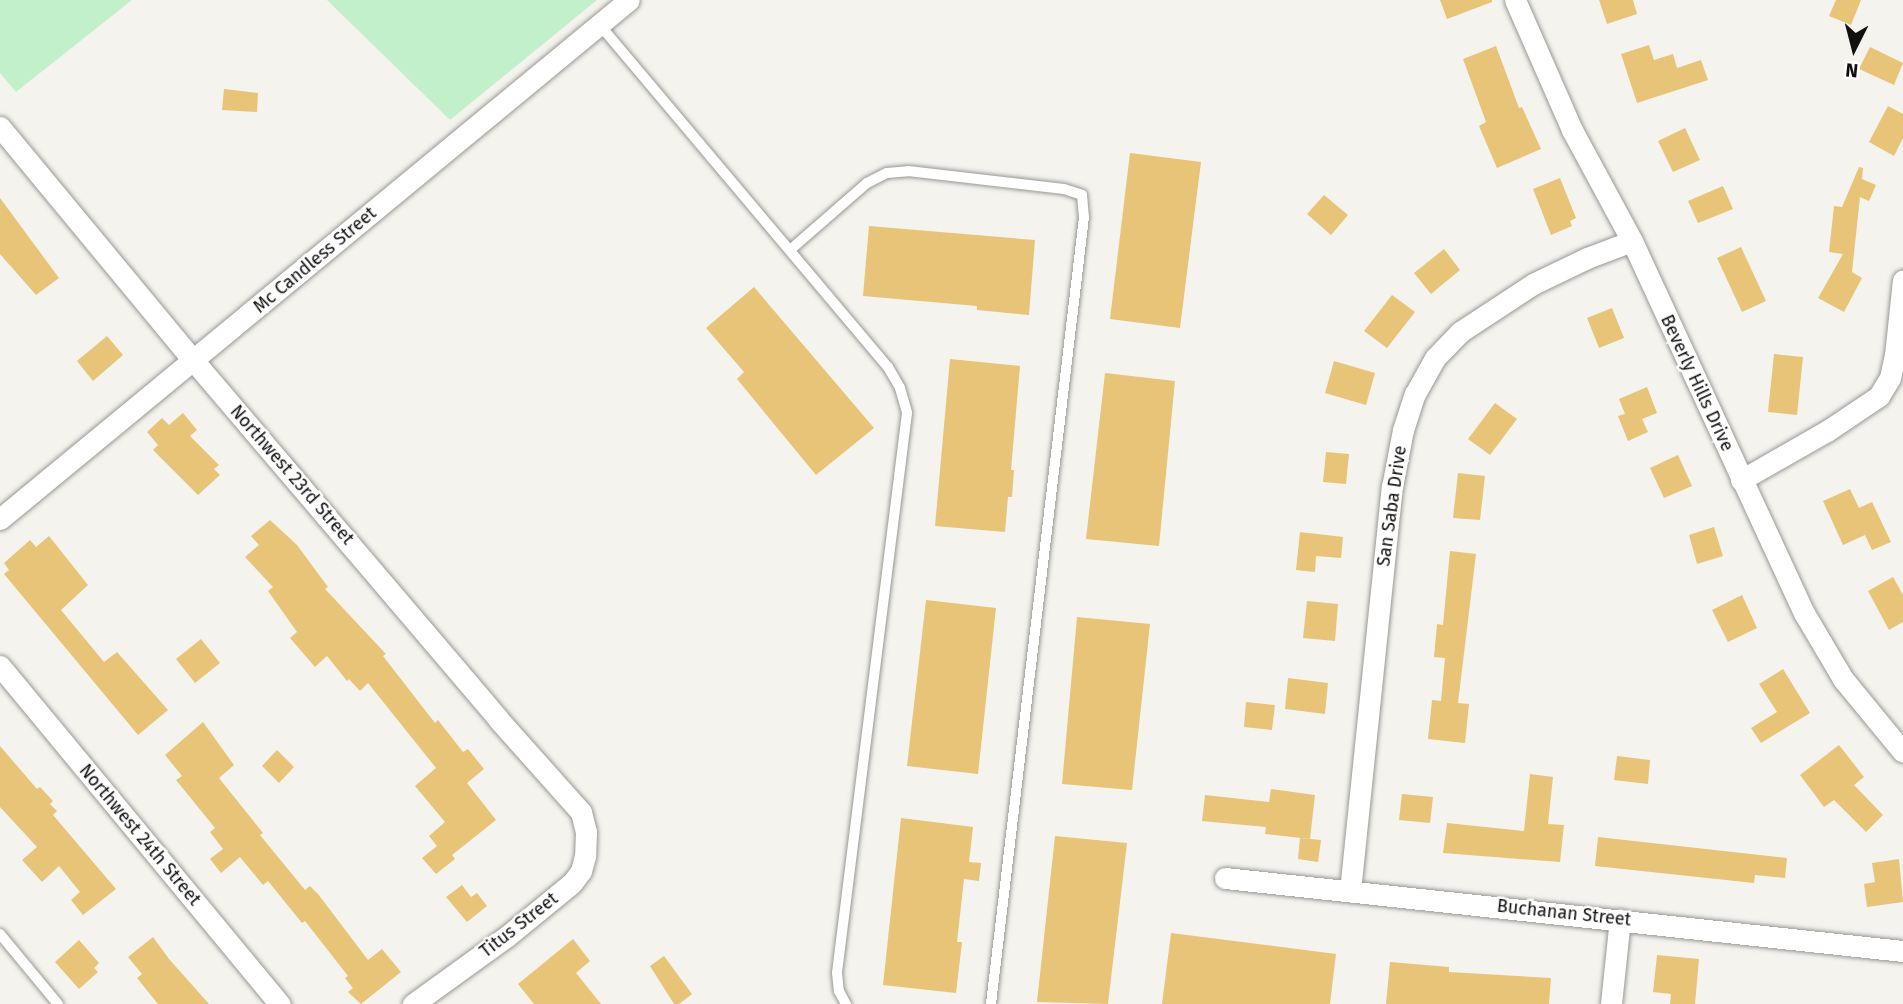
<!DOCTYPE html>
<style>
body{margin:0}
#map{position:relative;width:1903px;height:1004px;overflow:hidden;background:#f5f3ee;font-family:"Fira Sans",sans-serif}
div>[style]{position:absolute}
.green>*{inset:0;background:#c2f0cb}
.building>*{inset:0;background:#e7c478}
.roads{filter:drop-shadow(0 0 2px #999894) drop-shadow(0 0 2px #999894)}
.service>*{height:10px;margin:-5px;padding:0 5px;transform-origin:5px;border-radius:5px;background:#fff}
.minor>*{height:21px;margin:-10.5px;padding:0 10.5px;transform-origin:10.5px;border-radius:10.5px;background:#fff}
span{translate:-50% -50%;white-space:nowrap;text-align:center;line-height:1.15;-webkit-text-stroke:5px #fff;paint-order:stroke}
.street-label{font-size:18px;color:#11100f}
.north{position:absolute;left:1819px;top:14px;width:70px;height:70px;-webkit-text-stroke:5px #fff;paint-order:stroke;rotate:186deg;font-size:19px;font-weight:700;line-height:28px;text-align:center;color:#11100f}
.north::after{content:'';display:block;margin:auto;width:24px;height:32px;background:#11100f;clip-path:polygon(50% 0,100% 100%,50% 72%,0 100%)}
</style>
<div id="map">
<div class="green">
<div style="clip-path:polygon(0 0,132px 0,16px 92px,0 73px)"></div>
<div style="clip-path:polygon(327px 0,597px 0,450px 120px)"></div>
</div>
<div class="building">
<div style="clip-path:polygon(1440px 0,1492px 0,1492px 2px,1447px 19px)"></div>
<div style="clip-path:polygon(1599px 0,1633px 0,1637px 14px,1607px 24px)"></div>
<div style="clip-path:polygon(1836px 0,1861px 0,1851px 25px,1829px 16px)"></div>
<div style="clip-path:polygon(1649px 45px,1654px 60px,1673px 54px,1677px 68px,1701px 60px,1708px 80px,1637px 103px,1621px 54px)"></div>
<div style="clip-path:polygon(1496px 46px,1519px 108px,1522px 107px,1541px 149px,1497px 168px,1479px 126px,1486px 122px,1463px 59px)"></div>
<div style="clip-path:polygon(1870px 47px,1903px 63px,1894px 85px,1859px 69px)"></div>
<div style="clip-path:polygon(224px 89px,258px 93px,257px 112px,222px 110px)"></div>
<div style="clip-path:polygon(1888px 106px,1903px 114px,1903px 138px,1894px 156px,1869px 142px)"></div>
<div style="clip-path:polygon(1685px 128px,1700px 160px,1673px 172px,1658px 141px)"></div>
<div style="clip-path:polygon(1130px 153px,1201px 162px,1180px 328px,1110px 319px)"></div>
<div style="clip-path:polygon(1859px 167px,1863px 168px,1862px 179px,1876px 185px,1869px 201px,1860px 197px,1852px 272px,1862px 278px,1844px 312px,1818px 298px,1843px 254px,1829px 252px,1834px 206px,1842px 207px)"></div>
<div style="clip-path:polygon(1560px 178px,1576px 218px,1570px 221px,1572px 226px,1551px 235px,1533px 189px)"></div>
<div style="clip-path:polygon(1723px 186px,1733px 209px,1698px 223px,1688px 201px)"></div>
<div style="clip-path:polygon(1324px 195px,1348px 215px,1331px 235px,1307px 214px)"></div>
<div style="clip-path:polygon(0 198px,59px 278px,36px 295px,0 254px)"></div>
<div style="clip-path:polygon(869px 226px,1035px 240px,1029px 315px,977px 310px,977px 306px,863px 296px)"></div>
<div style="clip-path:polygon(1741px 247px,1766px 301px,1742px 312px,1717px 258px)"></div>
<div style="clip-path:polygon(1444px 249px,1460px 270px,1431px 294px,1414px 273px)"></div>
<div style="clip-path:polygon(754px 287px,874px 428px,816px 475px,737px 379px,744px 372px,706px 328px)"></div>
<div style="clip-path:polygon(1392px 295px,1415px 312px,1387px 348px,1364px 331px)"></div>
<div style="clip-path:polygon(1612px 308px,1624px 338px,1599px 348px,1587px 318px)"></div>
<div style="clip-path:polygon(107px 336px,123px 355px,93px 381px,77px 361px)"></div>
<div style="clip-path:polygon(1774px 354px,1803px 357px,1797px 415px,1768px 412px)"></div>
<div style="clip-path:polygon(950px 359px,1020px 366px,1011px 470px,1014px 470px,1012px 497px,1008px 497px,1005px 532px,935px 526px)"></div>
<div style="clip-path:polygon(1334px 361px,1375px 373px,1366px 405px,1325px 393px)"></div>
<div style="clip-path:polygon(1105px 373px,1175px 381px,1159px 546px,1086px 539px)"></div>
<div style="clip-path:polygon(1647px 387px,1657px 413px,1642px 419px,1648px 432px,1628px 441px,1618px 416px,1625px 414px,1619px 399px)"></div>
<div style="clip-path:polygon(1495px 403px,1517px 419px,1490px 455px,1468px 439px)"></div>
<div style="clip-path:polygon(183px 413px,197px 430px,190px 436px,219px 465px,214px 469px,220px 475px,198px 495px,153px 450px,158px 445px,147px 432px,162px 418px,169px 425px)"></div>
<div style="clip-path:polygon(1326px 452px,1349px 454px,1346px 484px,1323px 482px)"></div>
<div style="clip-path:polygon(1678px 455px,1692px 486px,1664px 498px,1650px 468px)"></div>
<div style="clip-path:polygon(1458px 473px,1485px 476px,1480px 520px,1453px 518px)"></div>
<div style="clip-path:polygon(1850px 489px,1859px 508px,1872px 502px,1891px 542px,1872px 550px,1865px 535px,1843px 545px,1823px 501px)"></div>
<div style="clip-path:polygon(270px 520px,297px 545px,328px 587px,325px 589px,386px 654px,383px 656px,435px 723px,438px 720px,463px 752px,468px 749px,484px 769px,467px 783px,496px 820px,452px 855px,455px 859px,436px 874px,422px 858px,437px 846px,429px 836px,445px 822px,415px 786px,436px 768px,368px 683px,360px 691px,349px 679px,347px 681px,327px 656px,315px 667px,290px 638px,297px 632px,268px 591px,273px 587px,245px 557px,259px 545px,251px 536px)"></div>
<div style="clip-path:polygon(1714px 527px,1723px 556px,1697px 564px,1689px 535px)"></div>
<div style="clip-path:polygon(1300px 532px,1343px 537px,1341px 558px,1316px 556px,1315px 572px,1296px 570px)"></div>
<div style="clip-path:polygon(49px 536px,88px 585px,61px 610px,104px 662px,117px 652px,168px 710px,138px 735px,4px 574px,9px 570px,4px 563px,30px 540px,36px 547px)"></div>
<div style="clip-path:polygon(1450px 551px,1476px 554px,1458px 703px,1469px 704px,1465px 743px,1428px 739px,1432px 700px,1441px 701px,1445px 658px,1434px 657px,1437px 624px,1443px 625px)"></div>
<div style="clip-path:polygon(1893px 577px,1903px 595px,1903px 622px,1889px 630px,1868px 591px)"></div>
<div style="clip-path:polygon(1742px 595px,1757px 628px,1728px 642px,1712px 610px)"></div>
<div style="clip-path:polygon(926px 600px,996px 608px,978px 774px,907px 766px)"></div>
<div style="clip-path:polygon(1307px 601px,1338px 604px,1335px 641px,1303px 638px)"></div>
<div style="clip-path:polygon(1077px 617px,1150px 624px,1132px 790px,1062px 784px)"></div>
<div style="clip-path:polygon(201px 639px,220px 663px,195px 683px,176px 659px)"></div>
<div style="clip-path:polygon(1783px 669px,1810px 713px,1761px 743px,1751px 728px,1777px 712px,1759px 684px)"></div>
<div style="clip-path:polygon(1288px 678px,1328px 683px,1325px 714px,1285px 709px)"></div>
<div style="clip-path:polygon(1246px 702px,1275px 705px,1272px 730px,1244px 727px)"></div>
<div style="clip-path:polygon(203px 722px,234px 765px,219px 778px,263px 833px,260px 835px,305px 890px,310px 886px,318px 894px,368px 960px,382px 949px,401px 972px,361px 1004px,348px 992px,353px 988px,345px 978px,348px 976px,305px 921px,302px 923px,268px 881px,263px 885px,240px 857px,221px 873px,210px 859px,223px 849px,210px 832px,215px 828px,176px 780px,182px 776px,165px 755px)"></div>
<div style="clip-path:polygon(1839px 745px,1864px 777px,1854px 785px,1883px 815px,1866px 832px,1834px 800px,1824px 807px,1800px 775px)"></div>
<div style="clip-path:polygon(0 746px,37px 789px,40px 787px,53px 801px,50px 804px,57px 811px,53px 815px,116px 889px,83px 915px,71px 900px,80px 892px,59px 866px,42px 882px,22px 860px,37px 847px,0 807px)"></div>
<div style="clip-path:polygon(277px 750px,294px 767px,279px 783px,262px 766px)"></div>
<div style="clip-path:polygon(1617px 756px,1650px 760px,1648px 784px,1614px 780px)"></div>
<div style="clip-path:polygon(1530px 774px,1553px 777px,1548px 824px,1564px 825px,1560px 862px,1443px 853px,1447px 823px,1524px 831px)"></div>
<div style="clip-path:polygon(1271px 789px,1315px 795px,1310px 839px,1265px 834px,1266px 827px,1202px 821px,1205px 795px,1269px 802px)"></div>
<div style="clip-path:polygon(1402px 794px,1433px 797px,1430px 823px,1399px 820px)"></div>
<div style="clip-path:polygon(901px 818px,973px 827px,969px 862px,981px 863px,979px 881px,964px 879px,957px 942px,962px 942px,956px 993px,883px 985px)"></div>
<div style="clip-path:polygon(1055px 836px,1127px 843px,1108px 1004px,1037px 1002px)"></div>
<div style="clip-path:polygon(1598px 837px,1787px 858px,1785px 878px,1755px 875px,1754px 883px,1595px 866px)"></div>
<div style="clip-path:polygon(1300px 838px,1321px 840px,1318px 862px,1298px 859px)"></div>
<div style="clip-path:polygon(1899px 859px,1903px 902px,1867px 907px,1864px 884px,1875px 882px,1872px 863px)"></div>
<div style="clip-path:polygon(462px 885px,471px 897px,477px 893px,487px 906px,467px 922px,446px 897px)"></div>
<div style="clip-path:polygon(1171px 933px,1336px 954px,1330px 1004px,1162px 1004px)"></div>
<div style="clip-path:polygon(153px 937px,169px 959px,209px 1004px,158px 1004px,137px 978px,142px 974px,128px 957px)"></div>
<div style="clip-path:polygon(573px 939px,590px 961px,576px 973px,601px 1004px,534px 1004px,518px 984px)"></div>
<div style="clip-path:polygon(79px 940px,99px 963px,94px 968px,98px 972px,79px 989px,55px 962px)"></div>
<div style="clip-path:polygon(1657px 955px,1699px 959px,1695px 1004px,1670px 1004px,1671px 994px,1653px 992px)"></div>
<div style="clip-path:polygon(664px 956px,692px 994px,679px 1004px,674px 1004px,650px 966px)"></div>
<div style="clip-path:polygon(1390px 962px,1449px 967px,1449px 972px,1551px 978px,1549px 1004px,1386px 1004px)"></div>
</div>
<div class="roads">
<div class="service">
<div style="left:599px;top:24px;width:449px;rotate:49.9deg"></div>
<div style="left:888px;top:367px;width:24px;rotate:60deg"></div>
<div style="left:900px;top:388px;width:26px;rotate:74deg"></div>
<div style="left:907px;top:413px;width:564px;rotate:97.13deg"></div>
<div style="left:837px;top:973px;width:18px;rotate:84deg"></div>
<div style="left:839px;top:991px;width:15px;rotate:62deg"></div>
<div style="left:790px;top:250px;width:102px;rotate:-41deg"></div>
<div style="left:867px;top:183px;width:22px;rotate:-27deg"></div>
<div style="left:887px;top:173px;width:21px;rotate:-5deg"></div>
<div style="left:908px;top:171px;width:157px;rotate:6.6deg"></div>
<div style="left:1064px;top:189px;width:19px;rotate:18deg"></div>
<div style="left:1082px;top:195px;width:22px;rotate:85deg"></div>
<div style="left:1084px;top:217px;width:792px;rotate:96.74deg"></div>
<div style="left:0;top:934px;width:91px;rotate:50.4deg"></div>
</div>
<div class="minor">
<div style="left:1515px;top:0;width:142px;rotate:66.3deg"></div>
<div style="left:1572px;top:130px;width:126px;rotate:61.6deg"></div>
<div style="left:1632px;top:241px;width:410px;rotate:65.2deg"></div>
<div style="left:1804px;top:613px;width:77px;rotate:59.4deg"></div>
<div style="left:1843px;top:679px;width:94px;rotate:50.6deg"></div>
<div style="left:0;top:127px;width:303px;rotate:50.4deg"></div>
<div style="left:193px;top:360px;width:471px;rotate:49.6deg"></div>
<div style="left:498px;top:719px;width:125px;rotate:48.3deg"></div>
<div style="left:581px;top:812px;width:21px;rotate:76deg"></div>
<div style="left:586px;top:832px;width:24px;rotate:92deg"></div>
<div style="left:585px;top:856px;width:16px;rotate:105deg"></div>
<div style="left:581px;top:871px;width:15px;rotate:127deg"></div>
<div style="left:572px;top:883px;width:85px;rotate:140.7deg"></div>
<div style="left:506px;top:937px;width:115px;rotate:144.2deg"></div>
<div style="left:1741px;top:480px;width:99px;rotate:-29.7deg"></div>
<div style="left:1827px;top:431px;width:63px;rotate:-33.9deg"></div>
<div style="left:1879px;top:396px;width:21px;rotate:-59deg"></div>
<div style="left:1890px;top:378px;width:24px;rotate:-78deg"></div>
<div style="left:1895px;top:355px;width:75px;rotate:-83.9deg"></div>
<div style="left:0;top:519px;width:815px;rotate:-39.53deg"></div>
<div style="left:0;top:666px;width:439px;rotate:50.4deg"></div>
<div style="left:1225px;top:878px;width:682px;rotate:6.15deg"></div>
<div style="left:1350px;top:891px;width:406px;rotate:-84.1deg"></div>
<div style="left:1392px;top:487px;width:58px;rotate:-79.1deg"></div>
<div style="left:1403px;top:430px;width:38px;rotate:-72deg"></div>
<div style="left:1415px;top:394px;width:41px;rotate:-60.9deg"></div>
<div style="left:1435px;top:358px;width:36px;rotate:-46deg"></div>
<div style="left:1460px;top:332px;width:87px;rotate:-33.3deg"></div>
<div style="left:1533px;top:284px;width:60px;rotate:-25.7deg"></div>
<div style="left:1587px;top:258px;width:48px;rotate:-20.7deg"></div>
<div style="left:1611px;top:1004px;width:85px;rotate:-84deg"></div>
</div>
</div>
<div class="street-label">
<span style="left:315px;top:260px;rotate:-40deg">Mc Candless Street</span>
<span style="left:1697px;top:383px;rotate:65deg">Beverly Hills Drive</span>
<span style="left:292px;top:475px;rotate:49deg">Northwest 23rd Street</span>
<span style="left:1392px;top:506px;rotate:-82deg">San Saba Drive</span>
<span style="left:140px;top:835px;rotate:50deg">Northwest 24th Street</span>
<span style="left:1564px;top:913px;rotate:6deg">Buchanan Street</span>
<span style="left:519px;top:925px;rotate:-38deg">Titus Street</span>
</div>
<div class="north">N</div>
</div>
